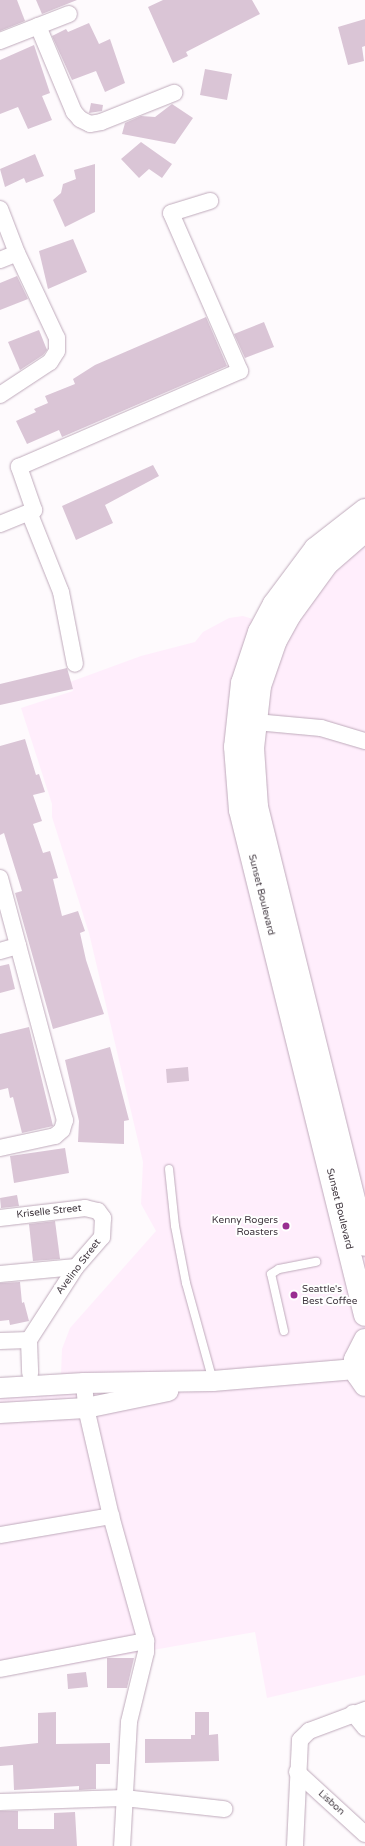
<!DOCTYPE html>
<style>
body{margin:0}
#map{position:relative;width:365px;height:1846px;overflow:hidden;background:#fefafd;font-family:"Varela Round",sans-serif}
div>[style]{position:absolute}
.built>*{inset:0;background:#ffeefc}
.building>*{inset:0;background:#dac5d6}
.roads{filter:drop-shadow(0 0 1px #bfaabb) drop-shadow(0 0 1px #bfaabb)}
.service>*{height:8px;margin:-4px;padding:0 4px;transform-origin:4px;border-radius:4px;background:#fff}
.minor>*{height:16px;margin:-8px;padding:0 8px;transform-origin:8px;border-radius:8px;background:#fff}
.tertiary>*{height:20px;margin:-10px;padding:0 10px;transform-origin:10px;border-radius:10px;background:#fff}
.secondary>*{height:22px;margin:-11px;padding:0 11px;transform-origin:11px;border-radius:11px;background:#fff}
.dots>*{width:11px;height:11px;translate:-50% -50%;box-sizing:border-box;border:2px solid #fff;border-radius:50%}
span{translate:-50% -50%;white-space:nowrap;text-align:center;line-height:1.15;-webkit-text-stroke:4px #fff;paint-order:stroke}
.street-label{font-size:10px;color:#423941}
.poi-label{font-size:10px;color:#423941}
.right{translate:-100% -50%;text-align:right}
.left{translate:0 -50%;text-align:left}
</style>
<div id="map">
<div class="built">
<div style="clip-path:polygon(365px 497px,365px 1675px,267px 1698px,255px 1632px,0 1677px,0 1378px,61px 1374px,62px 1349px,70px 1328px,156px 1231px,141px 1204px,143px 1162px,89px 933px,52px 817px,52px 804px,21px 708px,73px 691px,70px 682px,141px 656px,195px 642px,203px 632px,229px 618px,243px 616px,256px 620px,355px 504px)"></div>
</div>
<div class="building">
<div style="clip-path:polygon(0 0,17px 0,25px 21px,0 31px)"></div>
<div style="clip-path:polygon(36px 0,77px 0,42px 14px)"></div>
<div style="clip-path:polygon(163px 0,252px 0,260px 14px,186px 52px,188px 56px,173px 63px,148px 7px)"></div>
<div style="clip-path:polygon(365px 19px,365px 46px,362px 47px,364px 61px,348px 65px,338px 27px)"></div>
<div style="clip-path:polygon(89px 23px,99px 44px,110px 39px,125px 83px,105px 92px,96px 71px,72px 80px,52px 36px,66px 29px,68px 32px)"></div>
<div style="clip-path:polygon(34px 45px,50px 93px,42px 96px,52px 120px,28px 129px,18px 107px,0 114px,0 60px)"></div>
<div style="clip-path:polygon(205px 69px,232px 74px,227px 100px,200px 95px)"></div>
<div style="clip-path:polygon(91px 103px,103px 105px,102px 111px,89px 113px)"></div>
<div style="clip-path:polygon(172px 104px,193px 118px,175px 144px,122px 134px,125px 123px,141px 116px,155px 117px)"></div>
<div style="clip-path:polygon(141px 142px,172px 164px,162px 178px,149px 169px,139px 178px,121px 159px)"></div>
<div style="clip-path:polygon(35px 154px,44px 176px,26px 183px,24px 178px,5px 187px,0 169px)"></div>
<div style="clip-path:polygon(95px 164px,95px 212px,65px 227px,53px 200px,61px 193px,63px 184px,76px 179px,74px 170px)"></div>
<div style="clip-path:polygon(73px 239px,87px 272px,48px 289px,39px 251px)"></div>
<div style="clip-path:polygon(17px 276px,28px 299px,0 310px,0 283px)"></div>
<div style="clip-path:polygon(206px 317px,227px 366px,62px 437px,59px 430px,27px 444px,16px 421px,36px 412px,34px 409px,48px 403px,45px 396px,75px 384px,73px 379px,95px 365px)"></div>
<div style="clip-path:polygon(264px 322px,274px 347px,245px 358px,234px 334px)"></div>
<div style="clip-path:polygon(39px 330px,47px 350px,43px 355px,20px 370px,8px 342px)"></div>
<div style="clip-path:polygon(153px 465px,159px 476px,105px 505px,113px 523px,76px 540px,62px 506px)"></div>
<div style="clip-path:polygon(67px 668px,73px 689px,0 705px,0 684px)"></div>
<div style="clip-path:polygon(25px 739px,36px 775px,39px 774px,45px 792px,33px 795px,42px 821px,33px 824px,43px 853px,50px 851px,58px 878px,53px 879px,62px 916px,78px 911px,85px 931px,80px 933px,86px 960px,104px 1014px,53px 1029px,15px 893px,22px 891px,4px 833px,0 835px,0 746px)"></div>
<div style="clip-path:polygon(9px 964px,15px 989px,0 993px,0 966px)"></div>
<div style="clip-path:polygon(29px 1027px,53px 1126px,22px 1133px,13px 1097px,10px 1098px,8px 1088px,0 1090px,0 1034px)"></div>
<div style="clip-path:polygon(110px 1047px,129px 1120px,124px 1121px,124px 1144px,78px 1142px,79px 1121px,65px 1060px)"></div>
<div style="clip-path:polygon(188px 1067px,189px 1081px,167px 1083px,166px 1069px)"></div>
<div style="clip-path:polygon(65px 1148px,69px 1173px,14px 1183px,10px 1156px)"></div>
<div style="clip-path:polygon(17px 1195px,19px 1206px,1px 1208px,0 1198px)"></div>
<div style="clip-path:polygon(55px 1221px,60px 1259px,33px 1261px,29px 1224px)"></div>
<div style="clip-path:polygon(20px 1282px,22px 1303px,24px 1302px,29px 1321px,10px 1325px,9px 1320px,0 1321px,0 1283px)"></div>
<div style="clip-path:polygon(107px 1658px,134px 1658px,127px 1688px,107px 1688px)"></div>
<div style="clip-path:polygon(86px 1672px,88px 1687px,68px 1689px,67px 1674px)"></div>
<div style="clip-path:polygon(56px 1712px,56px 1744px,110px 1743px,110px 1764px,96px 1764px,96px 1789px,79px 1790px,79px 1786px,14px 1790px,13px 1765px,0 1766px,0 1747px,38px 1743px,38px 1713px)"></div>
<div style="clip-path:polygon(195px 1712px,209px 1712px,209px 1735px,218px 1734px,219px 1761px,145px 1763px,145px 1739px,191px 1739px,191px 1735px,195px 1735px)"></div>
<div style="clip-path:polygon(0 1811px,18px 1811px,18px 1829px,54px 1829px,54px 1813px,75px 1812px,77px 1846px,0 1846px)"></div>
</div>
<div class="roads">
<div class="service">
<div style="left:169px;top:1169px;width:57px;rotate:84deg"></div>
<div style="left:175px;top:1226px;width:58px;rotate:79.1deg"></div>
<div style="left:186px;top:1283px;width:102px;rotate:74.6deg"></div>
<div style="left:284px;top:1331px;width:58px;rotate:-102.8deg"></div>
<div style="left:271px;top:1274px;width:9px;rotate:-32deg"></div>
<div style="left:279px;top:1269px;width:38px;rotate:-11deg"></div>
</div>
<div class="minor">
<div style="left:38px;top:26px;width:93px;rotate:67.3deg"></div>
<div style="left:74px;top:112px;width:9px;rotate:49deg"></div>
<div style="left:80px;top:119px;width:11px;rotate:27deg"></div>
<div style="left:90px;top:124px;width:11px;rotate:-10deg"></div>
<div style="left:101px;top:122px;width:79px;rotate:-21.7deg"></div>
<div style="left:0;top:41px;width:74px;rotate:-21.4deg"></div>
<div style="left:0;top:209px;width:47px;rotate:68.9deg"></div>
<div style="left:17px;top:253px;width:94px;rotate:64.8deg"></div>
<div style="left:57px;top:338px;width:13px;rotate:90deg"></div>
<div style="left:57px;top:351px;width:13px;rotate:122deg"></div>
<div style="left:50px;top:362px;width:60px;rotate:146.6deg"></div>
<div style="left:0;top:260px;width:18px;rotate:-22deg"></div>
<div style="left:29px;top:512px;width:86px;rotate:68.2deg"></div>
<div style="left:61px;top:592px;width:73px;rotate:79deg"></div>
<div style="left:0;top:524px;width:37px;rotate:-22deg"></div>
<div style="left:34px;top:510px;width:46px;rotate:-109.2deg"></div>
<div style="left:19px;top:467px;width:241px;rotate:-23.5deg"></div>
<div style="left:240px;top:371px;width:172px;rotate:-113.6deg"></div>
<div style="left:171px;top:213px;width:41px;rotate:-17.1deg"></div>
<div style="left:245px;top:721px;width:76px;rotate:5.3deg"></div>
<div style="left:321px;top:728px;width:46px;rotate:16.5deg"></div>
<div style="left:0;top:878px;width:251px;rotate:75deg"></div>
<div style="left:65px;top:1120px;width:10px;rotate:107deg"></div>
<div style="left:62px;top:1130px;width:9px;rotate:139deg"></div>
<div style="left:55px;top:1136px;width:56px;rotate:167.7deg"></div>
<div style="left:0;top:951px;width:19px;rotate:-16deg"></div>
<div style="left:0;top:1218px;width:86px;rotate:-6.7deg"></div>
<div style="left:85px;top:1208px;width:13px;rotate:13deg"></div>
<div style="left:98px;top:1211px;width:9px;rotate:54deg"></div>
<div style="left:103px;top:1218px;width:19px;rotate:93deg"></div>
<div style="left:102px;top:1237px;width:40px;rotate:131deg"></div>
<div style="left:76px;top:1267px;width:87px;rotate:122.8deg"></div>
<div style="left:29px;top:1340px;width:33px;rotate:88deg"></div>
<div style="left:0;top:1274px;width:76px;rotate:-5.3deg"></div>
<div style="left:0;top:1341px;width:29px;rotate:-2deg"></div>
<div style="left:84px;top:1383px;width:25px;rotate:85deg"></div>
<div style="left:86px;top:1408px;width:111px;rotate:77deg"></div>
<div style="left:111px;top:1516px;width:130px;rotate:74.4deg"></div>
<div style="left:146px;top:1641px;width:11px;rotate:90deg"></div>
<div style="left:146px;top:1652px;width:72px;rotate:103.7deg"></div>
<div style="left:129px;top:1722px;width:124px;rotate:93.2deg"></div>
<div style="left:0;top:1535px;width:113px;rotate:-9.7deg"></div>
<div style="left:0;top:1669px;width:149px;rotate:-10.9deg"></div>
<div style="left:353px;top:1713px;width:19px;rotate:51deg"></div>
<div style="left:297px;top:1772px;width:92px;rotate:42.4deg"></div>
<div style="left:0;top:1802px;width:124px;rotate:-1.8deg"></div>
<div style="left:124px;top:1798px;width:101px;rotate:6.3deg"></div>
<div style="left:295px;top:1846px;width:106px;rotate:-87.3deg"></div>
<div style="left:300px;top:1740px;width:13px;rotate:-45deg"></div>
<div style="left:309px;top:1731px;width:60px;rotate:-20.6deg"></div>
</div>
<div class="tertiary">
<div style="left:0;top:1388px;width:84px;rotate:-3.4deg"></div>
<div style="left:84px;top:1383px;width:129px;rotate:-0.9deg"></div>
<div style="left:213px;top:1381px;width:143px;rotate:-4.8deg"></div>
<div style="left:0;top:1413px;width:86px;rotate:-3.3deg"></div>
<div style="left:86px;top:1408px;width:84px;rotate:-11.7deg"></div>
</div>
<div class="secondary">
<div style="left:365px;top:510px;width:63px;rotate:142deg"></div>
<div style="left:315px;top:549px;width:69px;rotate:126.7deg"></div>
<div style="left:274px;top:604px;width:32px;rotate:118deg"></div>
<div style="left:259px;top:632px;width:54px;rotate:108.4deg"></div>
<div style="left:242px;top:683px;width:64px;rotate:96.2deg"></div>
<div style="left:235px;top:747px;width:63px;rotate:85.5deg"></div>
<div style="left:240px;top:810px;width:520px;rotate:76.1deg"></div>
<div style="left:365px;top:531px;width:50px;rotate:139deg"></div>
<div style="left:327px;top:564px;width:63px;rotate:126deg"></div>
<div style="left:290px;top:615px;width:29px;rotate:119deg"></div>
<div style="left:276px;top:640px;width:49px;rotate:109.2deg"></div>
<div style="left:260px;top:686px;width:62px;rotate:96.4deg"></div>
<div style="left:253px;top:748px;width:59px;rotate:86.1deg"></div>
<div style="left:257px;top:807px;width:451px;rotate:76.1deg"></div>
<div style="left:365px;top:1340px;width:22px;rotate:117deg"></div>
<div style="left:355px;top:1360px;width:15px;rotate:79deg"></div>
<div style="left:358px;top:1375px;width:12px;rotate:55deg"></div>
</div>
</div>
<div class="dots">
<div style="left:286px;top:1226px;background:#992f91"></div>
<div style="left:294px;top:1295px;background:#992f91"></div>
</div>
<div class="street-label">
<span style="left:261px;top:895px;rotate:76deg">Sunset Boulevard</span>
<span style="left:339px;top:1209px;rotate:76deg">Sunset Boulevard</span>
<span style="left:49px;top:1212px;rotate:-6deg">Kriselle Street</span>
<span style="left:79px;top:1267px;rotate:-53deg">Avelino Street</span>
<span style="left:331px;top:1803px;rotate:42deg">Lisbon</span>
</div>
<div class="poi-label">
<span class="right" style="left:278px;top:1226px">Kenny Rogers<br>Roasters</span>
<span class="left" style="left:302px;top:1295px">Seattle's<br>Best Coffee</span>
</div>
</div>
